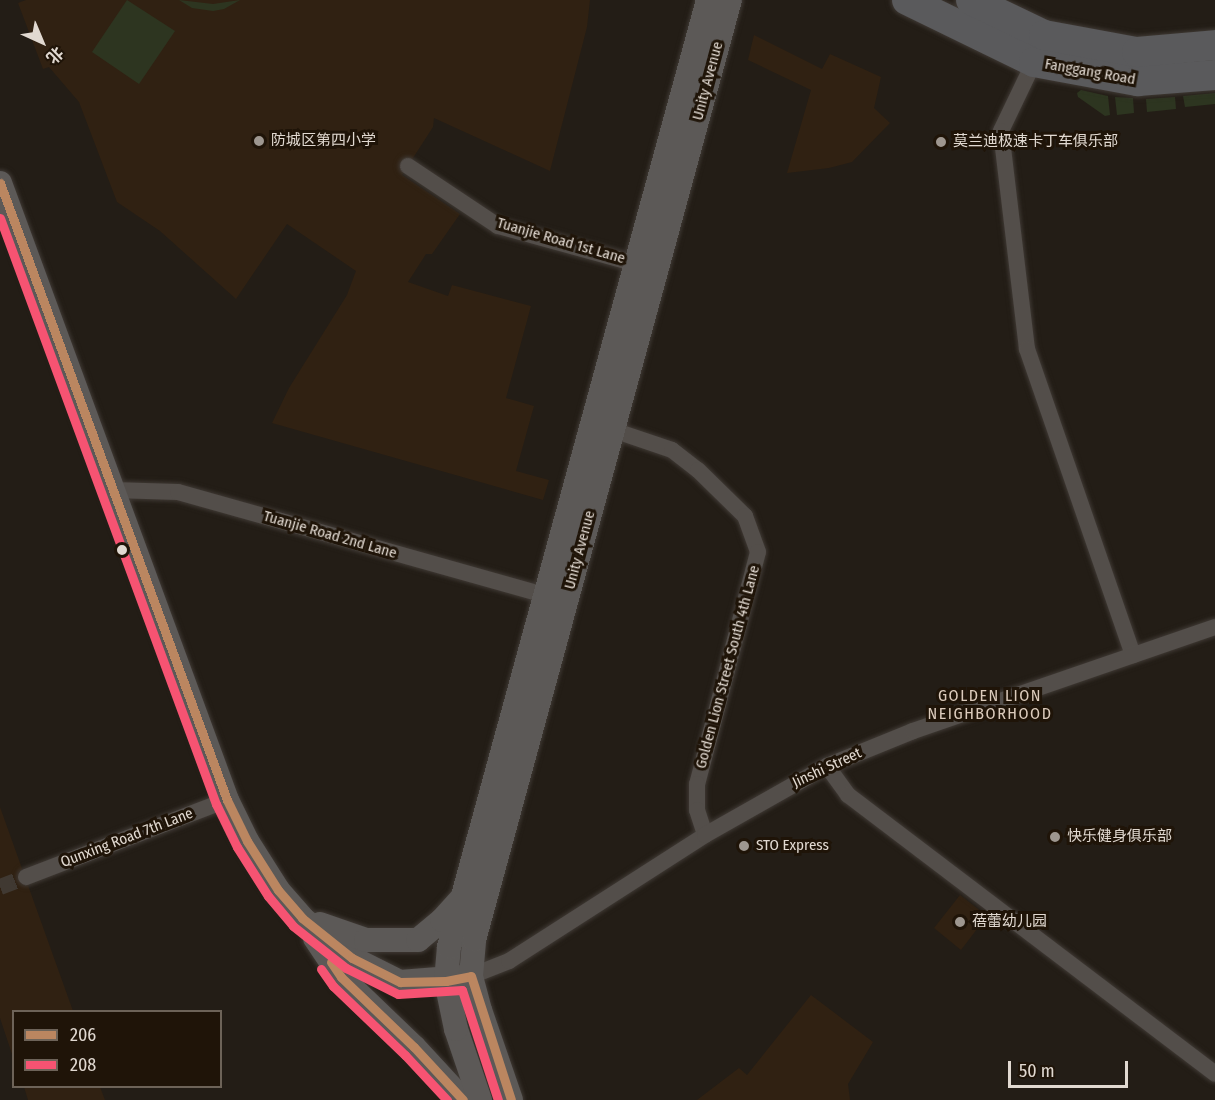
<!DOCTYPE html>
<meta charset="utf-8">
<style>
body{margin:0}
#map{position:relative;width:1215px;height:1100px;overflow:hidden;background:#231d16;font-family:"Fira Sans Condensed","Noto Sans SC",sans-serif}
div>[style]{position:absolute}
.built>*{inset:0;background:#302112}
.green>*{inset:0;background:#2d3520}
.street-tunnel>*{height:16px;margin-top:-8px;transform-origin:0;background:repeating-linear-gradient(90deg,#403932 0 16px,transparent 0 24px)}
.roads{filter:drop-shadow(0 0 2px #3f3934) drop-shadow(0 0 2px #3f3934)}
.street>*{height:16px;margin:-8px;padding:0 8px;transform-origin:8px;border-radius:8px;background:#534e4a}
.secondary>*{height:24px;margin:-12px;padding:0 12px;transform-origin:12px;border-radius:12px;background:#5c5957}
.highway>*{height:30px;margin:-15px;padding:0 15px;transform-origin:15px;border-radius:15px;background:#5a5a5c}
.bus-1>*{height:9px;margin:-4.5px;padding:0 4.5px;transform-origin:4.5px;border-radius:4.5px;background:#bb8660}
.bus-2>*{height:9px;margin:-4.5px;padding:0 4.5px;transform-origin:4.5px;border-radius:4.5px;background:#f65372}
.dots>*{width:16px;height:16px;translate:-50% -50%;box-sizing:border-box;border:3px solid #1f1408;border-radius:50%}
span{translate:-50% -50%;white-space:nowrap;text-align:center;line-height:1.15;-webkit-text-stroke:6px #1f1408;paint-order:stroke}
.street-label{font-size:15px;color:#e1d9d1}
.poi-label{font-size:15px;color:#e1d9d1}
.left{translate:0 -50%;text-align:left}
.neighbourhood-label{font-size:16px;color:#dbcbbc;letter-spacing:1.5px}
.legend{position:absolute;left:12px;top:1010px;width:210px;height:78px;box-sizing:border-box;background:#1f1408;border:2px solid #6d6358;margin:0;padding:8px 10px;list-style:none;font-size:18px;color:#e1d9d1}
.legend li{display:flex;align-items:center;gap:12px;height:30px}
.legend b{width:30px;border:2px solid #6d6358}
.north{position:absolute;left:12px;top:12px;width:60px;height:60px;-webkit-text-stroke:4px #1f1408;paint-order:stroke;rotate:136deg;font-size:16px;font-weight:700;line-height:24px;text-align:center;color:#e1d9d1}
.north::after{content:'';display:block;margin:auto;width:21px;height:27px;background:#e1d9d1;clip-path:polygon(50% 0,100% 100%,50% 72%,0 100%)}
.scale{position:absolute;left:1008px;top:1061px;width:120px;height:27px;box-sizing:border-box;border:3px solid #e1d9d1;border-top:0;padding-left:8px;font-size:18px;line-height:21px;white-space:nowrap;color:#e1d9d1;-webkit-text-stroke:4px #1f1408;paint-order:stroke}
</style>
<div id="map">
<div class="built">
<div style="clip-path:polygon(26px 0,590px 0,587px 27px,550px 171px,434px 118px,433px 127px,402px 175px,460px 214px,432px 254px,426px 254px,408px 282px,448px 296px,452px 285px,531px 306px,506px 398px,534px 406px,516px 471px,549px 480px,543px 500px,272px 423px,289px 388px,347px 295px,356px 271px,287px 224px,236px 299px,160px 231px,117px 202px,79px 102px,49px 67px,43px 69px,18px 3px)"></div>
<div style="clip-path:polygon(754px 35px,822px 69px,830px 54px,881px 77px,874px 108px,890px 123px,852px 162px,829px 168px,787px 173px,811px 90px,748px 60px)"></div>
<div style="clip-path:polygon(0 807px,73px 1011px,14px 1012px,13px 1057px,0 1018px)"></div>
<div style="clip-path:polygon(960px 895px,987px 916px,961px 950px,934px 928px)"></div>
<div style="clip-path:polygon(811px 995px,873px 1042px,848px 1084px,850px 1100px,697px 1100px,739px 1068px,747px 1075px)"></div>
<div style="clip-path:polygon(24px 1087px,100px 1087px,105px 1100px,28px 1100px)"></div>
</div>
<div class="green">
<div style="clip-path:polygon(127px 0,175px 31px,139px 84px,92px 52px)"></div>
<div style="clip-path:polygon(179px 0,213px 4px,240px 0,224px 9px,213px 11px,192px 8px)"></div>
<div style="clip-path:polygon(1081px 90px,1108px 96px,1110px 115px,1105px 116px,1078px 97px,1077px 93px)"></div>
<div style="clip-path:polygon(1215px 93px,1215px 104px,1185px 107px,1183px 96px)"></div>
<div style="clip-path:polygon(1115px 97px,1133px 98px,1134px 113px,1117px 115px)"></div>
<div style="clip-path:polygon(1175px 97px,1176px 109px,1147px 112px,1146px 99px)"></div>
</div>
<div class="street-tunnel">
<div style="left:0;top:887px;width:28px;rotate:-21deg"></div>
</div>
<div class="roads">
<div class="street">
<div style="left:1034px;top:62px;width:76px;rotate:115.6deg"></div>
<div style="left:1001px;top:131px;width:220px;rotate:83.2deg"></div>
<div style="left:1027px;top:349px;width:324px;rotate:70.9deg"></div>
<div style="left:408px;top:166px;width:108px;rotate:33.7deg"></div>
<div style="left:498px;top:226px;width:151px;rotate:15.3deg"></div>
<div style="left:613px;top:430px;width:62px;rotate:18.7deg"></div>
<div style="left:672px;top:450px;width:33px;rotate:38deg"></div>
<div style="left:698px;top:470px;width:66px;rotate:44.4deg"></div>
<div style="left:745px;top:516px;width:38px;rotate:70deg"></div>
<div style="left:758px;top:552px;width:240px;rotate:104.7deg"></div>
<div style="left:697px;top:784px;width:26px;rotate:90deg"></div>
<div style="left:697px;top:810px;width:26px;rotate:72deg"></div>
<div style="left:113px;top:490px;width:65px;rotate:1.8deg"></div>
<div style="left:178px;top:492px;width:381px;rotate:15.7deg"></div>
<div style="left:827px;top:766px;width:36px;rotate:54deg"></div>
<div style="left:848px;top:795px;width:461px;rotate:37.2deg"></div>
<div style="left:26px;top:877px;width:215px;rotate:-21deg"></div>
<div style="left:471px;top:976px;width:41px;rotate:-21.5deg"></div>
<div style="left:509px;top:961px;width:233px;rotate:-32.7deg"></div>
<div style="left:705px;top:835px;width:140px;rotate:-29.5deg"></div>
<div style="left:827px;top:766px;width:93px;rotate:-22.1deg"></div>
<div style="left:913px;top:731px;width:319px;rotate:-19deg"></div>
</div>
<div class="secondary">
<div style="left:0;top:183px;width:657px;rotate:69.8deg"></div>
<div style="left:227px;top:800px;width:46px;rotate:64deg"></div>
<div style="left:247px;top:841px;width:58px;rotate:57.7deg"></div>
<div style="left:278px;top:890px;width:37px;rotate:49deg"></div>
<div style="left:302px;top:918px;width:64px;rotate:38.7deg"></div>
<div style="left:352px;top:958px;width:54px;rotate:26.6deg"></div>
<div style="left:400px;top:982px;width:63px;rotate:-4.5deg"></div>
<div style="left:320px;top:924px;width:49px;rotate:19.2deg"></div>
<div style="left:366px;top:940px;width:52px"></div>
<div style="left:418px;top:940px;width:31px;rotate:-40deg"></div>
<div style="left:442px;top:920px;width:28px;rotate:-48deg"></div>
<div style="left:315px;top:938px;width:47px;rotate:56.3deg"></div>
<div style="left:341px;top:977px;width:101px;rotate:43.8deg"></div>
<div style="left:414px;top:1047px;width:72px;rotate:47.2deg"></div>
<div style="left:480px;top:1100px;width:75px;rotate:-108.7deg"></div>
<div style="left:456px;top:1029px;width:49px;rotate:-101.8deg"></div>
<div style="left:446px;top:981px;width:34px;rotate:-85deg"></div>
<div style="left:449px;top:947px;width:982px;rotate:-74.7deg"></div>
<div style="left:511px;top:1100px;width:95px;rotate:-109deg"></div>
<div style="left:480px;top:1010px;width:35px;rotate:-105deg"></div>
<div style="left:471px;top:976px;width:36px;rotate:-85deg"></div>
<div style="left:474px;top:940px;width:974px;rotate:-74.77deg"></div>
</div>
<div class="highway">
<div style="left:907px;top:0;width:141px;rotate:26deg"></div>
<div style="left:1034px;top:62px;width:106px;rotate:10.4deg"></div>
<div style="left:1138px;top:81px;width:77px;rotate:-4.5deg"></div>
<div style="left:971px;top:0;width:81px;rotate:25.6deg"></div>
<div style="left:1044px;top:35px;width:95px;rotate:10.4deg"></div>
<div style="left:1137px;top:52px;width:78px;rotate:-5.1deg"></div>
</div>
</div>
<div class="bus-1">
<div style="left:0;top:183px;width:657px;rotate:69.8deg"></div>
<div style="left:227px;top:800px;width:46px;rotate:64deg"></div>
<div style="left:247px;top:841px;width:58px;rotate:57.7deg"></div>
<div style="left:278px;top:890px;width:37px;rotate:49deg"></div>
<div style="left:302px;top:918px;width:64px;rotate:38.7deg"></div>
<div style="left:352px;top:958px;width:54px;rotate:26.6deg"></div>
<div style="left:400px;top:982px;width:46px;rotate:-1.2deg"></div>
<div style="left:446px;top:981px;width:25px;rotate:-11deg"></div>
<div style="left:471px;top:976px;width:130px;rotate:72.1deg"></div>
<div style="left:331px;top:962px;width:18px;rotate:56deg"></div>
<div style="left:341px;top:977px;width:101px;rotate:43.8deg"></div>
<div style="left:414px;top:1047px;width:72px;rotate:47.2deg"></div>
</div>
<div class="bus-2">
<div style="left:0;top:218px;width:625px;rotate:69.77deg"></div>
<div style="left:216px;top:804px;width:48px;rotate:64deg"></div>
<div style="left:237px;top:847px;width:58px;rotate:57.7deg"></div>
<div style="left:268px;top:896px;width:39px;rotate:50deg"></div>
<div style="left:293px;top:926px;width:68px;rotate:38.4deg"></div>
<div style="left:346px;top:968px;width:58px;rotate:26.6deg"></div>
<div style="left:398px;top:994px;width:64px;rotate:-3.6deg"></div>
<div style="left:462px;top:990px;width:116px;rotate:71.9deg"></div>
<div style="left:321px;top:969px;width:21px;rotate:55deg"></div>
<div style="left:333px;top:986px;width:100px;rotate:43.8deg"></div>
<div style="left:405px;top:1055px;width:62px;rotate:47deg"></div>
</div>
<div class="dots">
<div style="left:259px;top:141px;background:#9e9790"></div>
<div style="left:941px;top:142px;background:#9e9790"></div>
<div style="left:122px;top:550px;background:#e1d9d1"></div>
<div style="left:1055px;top:837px;background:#9e9790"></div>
<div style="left:744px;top:846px;background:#9e9790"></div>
<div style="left:960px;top:922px;background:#9e9790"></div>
</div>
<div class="street-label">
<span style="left:1090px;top:72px;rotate:10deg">Fanggang Road</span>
<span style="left:708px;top:81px;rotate:-75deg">Unity Avenue</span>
<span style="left:561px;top:241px;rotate:16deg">Tuanjie Road 1st Lane</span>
<span style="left:330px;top:535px;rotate:16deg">Tuanjie Road 2nd Lane</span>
<span style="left:580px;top:550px;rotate:-75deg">Unity Avenue</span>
<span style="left:728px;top:667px;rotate:-75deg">Golden Lion Street South 4th Lane</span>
<span style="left:827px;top:768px;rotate:-25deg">Jinshi Street</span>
<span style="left:127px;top:838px;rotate:-21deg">Qunxing Road 7th Lane</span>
</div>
<div class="poi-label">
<span class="left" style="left:271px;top:141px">防城区第四小学</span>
<span class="left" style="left:953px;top:142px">莫兰迪极速卡丁车俱乐部</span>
<span class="left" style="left:1067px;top:837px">快乐健身俱乐部</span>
<span class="left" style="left:756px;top:846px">STO Express</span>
<span class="left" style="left:972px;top:922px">蓓蕾幼儿园</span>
</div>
<div class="neighbourhood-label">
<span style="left:990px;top:705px">GOLDEN LION<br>NEIGHBORHOOD</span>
</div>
<ul class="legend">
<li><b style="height:8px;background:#bb8660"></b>206</li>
<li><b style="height:8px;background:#f65372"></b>208</li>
</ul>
<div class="north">北</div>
<div class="scale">50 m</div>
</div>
